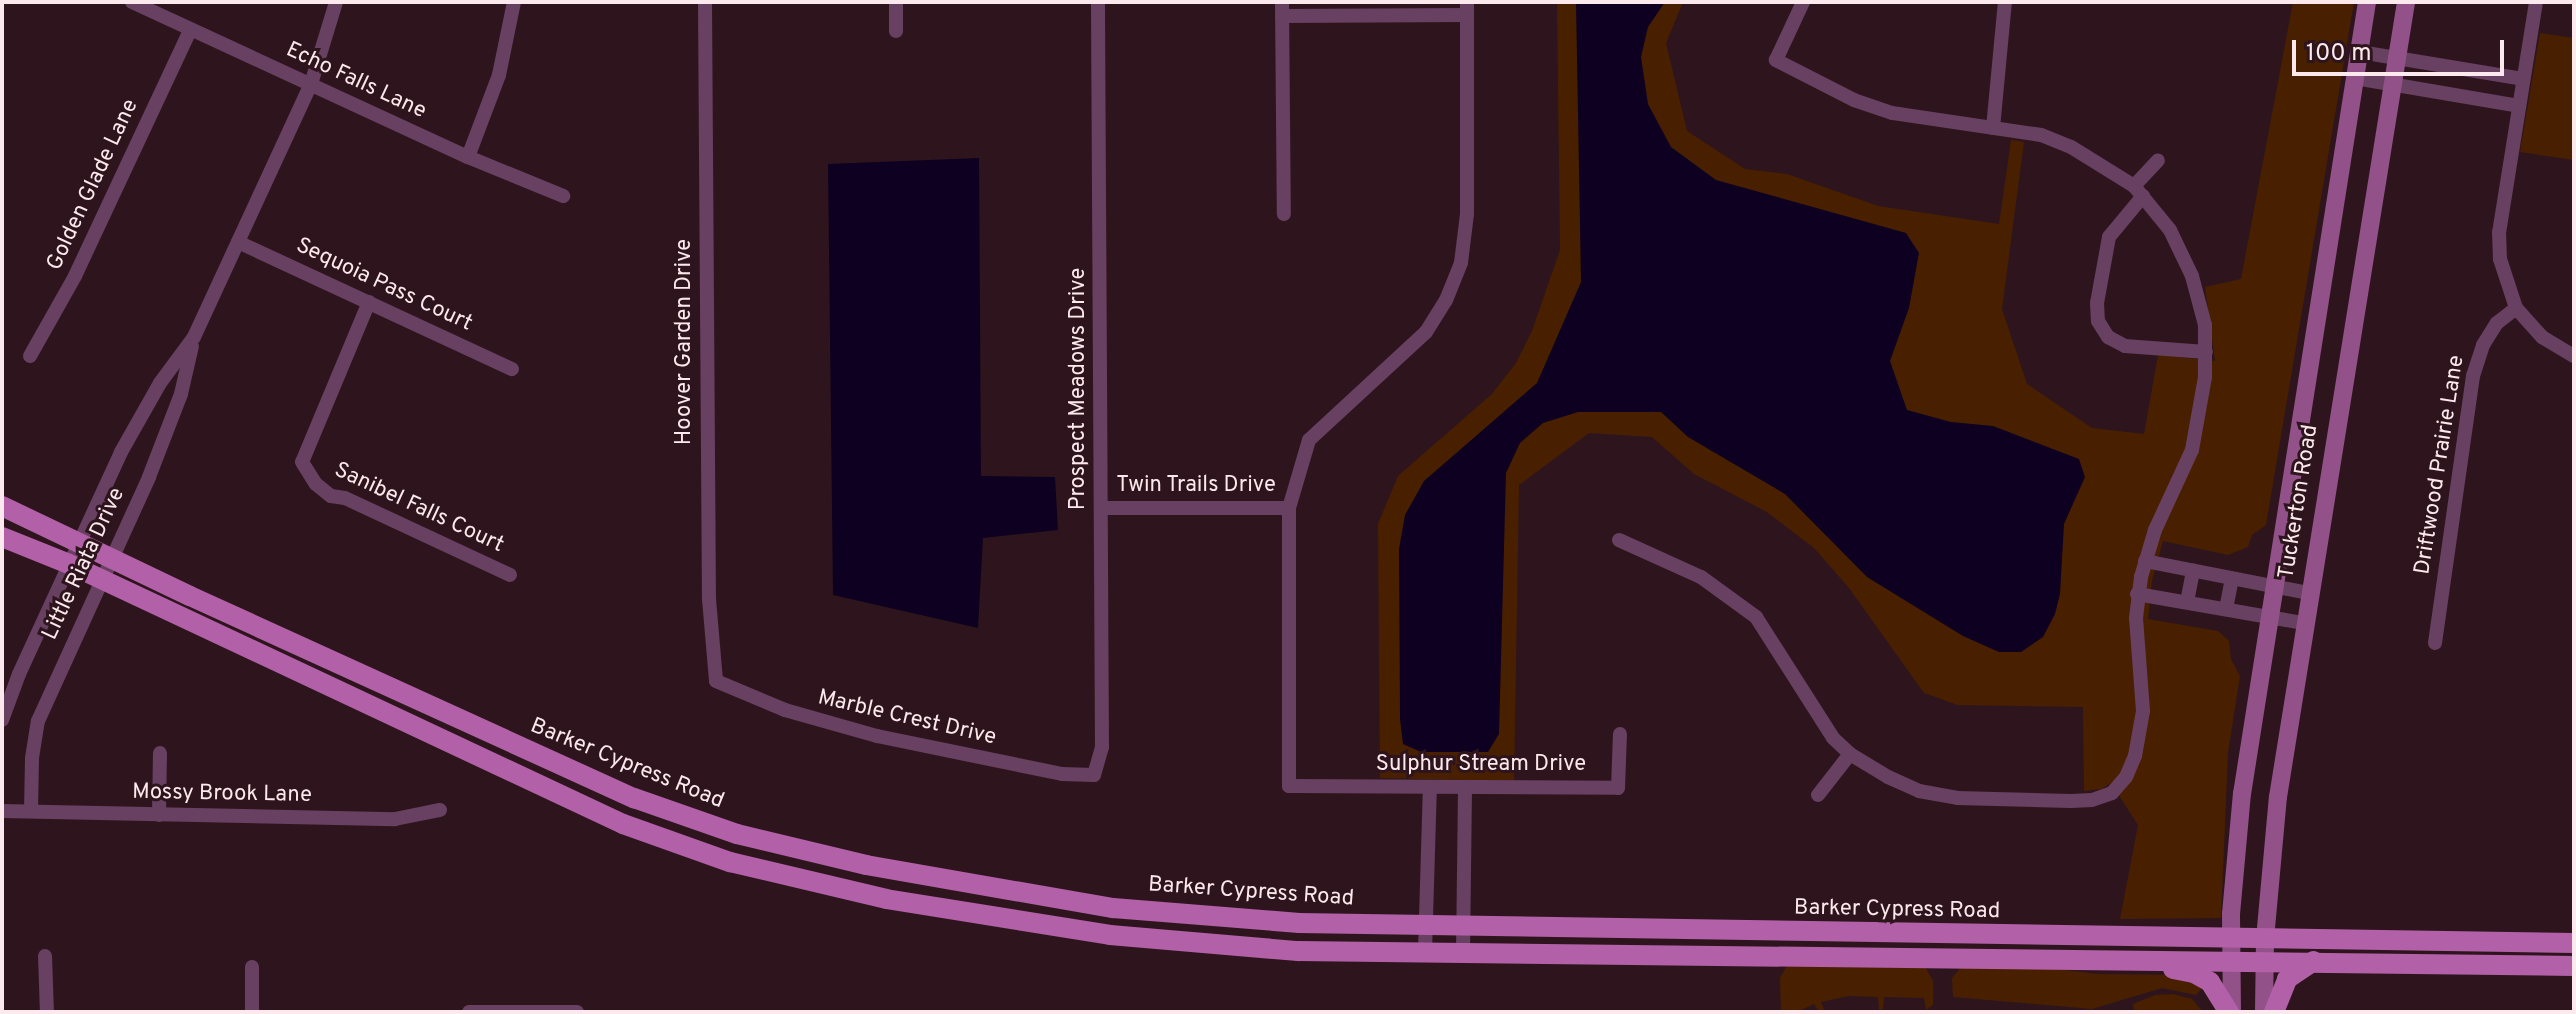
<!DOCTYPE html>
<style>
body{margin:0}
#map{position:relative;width:2576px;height:1014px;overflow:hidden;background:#2e151d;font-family:Overpass,sans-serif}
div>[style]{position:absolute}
.green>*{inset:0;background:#482000}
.water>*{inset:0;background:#0e0020}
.minor>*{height:14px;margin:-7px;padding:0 7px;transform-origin:7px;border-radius:7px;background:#684062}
.secondary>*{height:18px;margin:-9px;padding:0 9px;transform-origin:9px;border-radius:9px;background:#925289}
.primary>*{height:20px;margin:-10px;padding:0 10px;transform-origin:10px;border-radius:10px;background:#b260a8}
span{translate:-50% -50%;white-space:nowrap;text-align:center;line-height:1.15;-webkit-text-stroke:6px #2e151d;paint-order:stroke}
.street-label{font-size:22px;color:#fbe9ed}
.frame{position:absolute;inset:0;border:4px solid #fbe9ed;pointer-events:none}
.scale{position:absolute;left:2292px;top:40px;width:212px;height:36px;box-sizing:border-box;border:4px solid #fbe9ed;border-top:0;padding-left:10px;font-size:24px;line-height:28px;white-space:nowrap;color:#fbe9ed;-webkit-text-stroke:6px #2e151d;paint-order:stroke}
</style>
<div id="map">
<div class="green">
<div style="clip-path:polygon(1557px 2px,1683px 2px,1666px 43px,1687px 131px,1745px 169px,1787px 174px,1878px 206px,1999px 224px,2011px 140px,2024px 142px,2002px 309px,2027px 384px,2092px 428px,2144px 434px,2158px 355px,2215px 361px,2205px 287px,2241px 279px,2293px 2px,2354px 2px,2266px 525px,2252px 535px,2248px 547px,2228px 555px,2163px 541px,2152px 580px,2148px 619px,2218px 631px,2229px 641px,2231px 659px,2240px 676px,2228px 752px,2221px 918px,2120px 919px,2138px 825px,2111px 783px,2102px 789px,2084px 791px,2083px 707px,1958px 705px,1924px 693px,1849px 588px,1814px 548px,1767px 512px,1694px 474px,1652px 437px,1589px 433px,1519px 485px,1514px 781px,1380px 778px,1378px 524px,1398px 476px,1492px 394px,1516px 363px,1532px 331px,1560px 250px)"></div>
<div style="clip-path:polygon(2540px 33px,2574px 38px,2574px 160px,2520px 152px)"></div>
<div style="clip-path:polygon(1787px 965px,1926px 968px,1933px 981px,1933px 1005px,1926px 1010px,1924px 998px,1884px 997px,1883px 1009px,1879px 1010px,1878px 997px,1848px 996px,1821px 1002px,1825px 1012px,1819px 1012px,1814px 1004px,1797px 1012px,1781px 1012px,1780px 978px)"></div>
<div style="clip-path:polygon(2021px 965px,2098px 974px,2179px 975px,2205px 985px,2196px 995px,2162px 988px,2092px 1009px,1953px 997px,1952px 978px,1961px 967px)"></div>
<div style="clip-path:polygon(2173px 994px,2192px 999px,2203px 1012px,2134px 1012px,2133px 1004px,2155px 995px)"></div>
</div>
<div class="water">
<div style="clip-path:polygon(1576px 2px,1665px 2px,1648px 27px,1641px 57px,1648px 104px,1671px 147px,1716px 180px,1906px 233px,1919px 253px,1909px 308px,1890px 361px,1907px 410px,1951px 422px,1993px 426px,2079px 459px,2085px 477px,2064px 524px,2060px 594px,2055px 614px,2043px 637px,2021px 652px,1999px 652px,1963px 636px,1867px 577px,1785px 494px,1688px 437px,1661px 412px,1578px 412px,1543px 423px,1520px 443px,1506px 473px,1499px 734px,1488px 752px,1421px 752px,1403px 744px,1400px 719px,1399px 549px,1405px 515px,1424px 481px,1537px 383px,1581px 282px)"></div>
<div style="clip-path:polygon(979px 158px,981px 476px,1055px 477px,1058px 530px,983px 538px,978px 628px,833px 595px,828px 164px)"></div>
</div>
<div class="minor">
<div style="left:132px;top:2px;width:370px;rotate:24.8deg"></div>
<div style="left:468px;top:157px;width:103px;rotate:22.3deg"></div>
<div style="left:705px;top:2px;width:597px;rotate:89.62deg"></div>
<div style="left:709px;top:599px;width:82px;rotate:85.1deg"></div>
<div style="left:716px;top:681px;width:75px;rotate:22.8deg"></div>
<div style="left:785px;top:710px;width:96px;rotate:15.8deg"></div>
<div style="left:877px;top:736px;width:189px;rotate:11.6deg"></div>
<div style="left:1062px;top:774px;width:32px;rotate:2deg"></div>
<div style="left:1094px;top:775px;width:29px;rotate:-74deg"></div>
<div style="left:1102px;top:747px;width:745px;rotate:-90.31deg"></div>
<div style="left:896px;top:2px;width:29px;rotate:90deg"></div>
<div style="left:1282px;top:2px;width:212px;rotate:89.5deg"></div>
<div style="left:1467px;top:2px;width:212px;rotate:90deg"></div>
<div style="left:1467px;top:214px;width:49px;rotate:97deg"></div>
<div style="left:1461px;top:263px;width:40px;rotate:112deg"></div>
<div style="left:1446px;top:300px;width:38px;rotate:122deg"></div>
<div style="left:1426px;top:332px;width:159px;rotate:137.3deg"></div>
<div style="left:1309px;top:440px;width:71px;rotate:106.4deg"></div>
<div style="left:1289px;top:508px;width:278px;rotate:90deg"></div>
<div style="left:1289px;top:786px;width:329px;rotate:0.3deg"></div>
<div style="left:1618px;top:788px;width:54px;rotate:-87.9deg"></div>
<div style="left:2536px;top:2px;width:233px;rotate:99.1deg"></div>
<div style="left:2499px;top:232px;width:27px;rotate:88deg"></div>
<div style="left:2500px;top:259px;width:52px;rotate:71.9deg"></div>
<div style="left:2516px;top:308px;width:39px;rotate:48deg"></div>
<div style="left:2542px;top:337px;width:37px;rotate:31deg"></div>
<div style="left:1282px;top:16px;width:185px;rotate:-0.3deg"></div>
<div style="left:2360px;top:52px;width:165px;rotate:9.4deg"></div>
<div style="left:2355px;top:78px;width:166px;rotate:9.7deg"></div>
<div style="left:1993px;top:128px;width:127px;rotate:-84.6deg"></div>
<div style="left:468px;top:157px;width:88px;rotate:-69.3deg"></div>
<div style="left:499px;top:75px;width:75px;rotate:-78.4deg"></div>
<div style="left:2134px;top:186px;width:35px;rotate:-47deg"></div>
<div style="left:2143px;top:196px;width:53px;rotate:129.7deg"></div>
<div style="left:2109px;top:237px;width:67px;rotate:100.3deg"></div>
<div style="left:2097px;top:303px;width:18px;rotate:87deg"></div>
<div style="left:2098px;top:321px;width:19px;rotate:58deg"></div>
<div style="left:2108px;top:337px;width:19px;rotate:28deg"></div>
<div style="left:2125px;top:346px;width:81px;rotate:4.2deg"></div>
<div style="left:238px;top:242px;width:302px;rotate:24.9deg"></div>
<div style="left:369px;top:302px;width:173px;rotate:112.7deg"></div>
<div style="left:302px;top:462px;width:26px;rotate:58deg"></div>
<div style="left:316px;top:484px;width:19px;rotate:39deg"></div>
<div style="left:331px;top:496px;width:14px;rotate:8deg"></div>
<div style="left:345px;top:498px;width:182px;rotate:25deg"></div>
<div style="left:30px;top:356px;width:92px;rotate:-60.6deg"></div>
<div style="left:75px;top:276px;width:272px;rotate:-64.9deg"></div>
<div style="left:1102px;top:508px;width:187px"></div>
<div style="left:1619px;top:540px;width:90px;rotate:24.3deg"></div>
<div style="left:1701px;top:577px;width:68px;rotate:36deg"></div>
<div style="left:1756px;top:617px;width:143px;rotate:57.5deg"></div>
<div style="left:1833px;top:738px;width:23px;rotate:43deg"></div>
<div style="left:1850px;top:754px;width:44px;rotate:31.2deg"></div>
<div style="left:1888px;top:777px;width:34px;rotate:24deg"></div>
<div style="left:1919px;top:791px;width:39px;rotate:10deg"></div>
<div style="left:1957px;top:798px;width:114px;rotate:1.5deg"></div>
<div style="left:2071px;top:801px;width:21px;rotate:-3deg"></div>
<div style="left:2092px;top:800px;width:21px;rotate:-19deg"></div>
<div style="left:2112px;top:793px;width:21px;rotate:-49deg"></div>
<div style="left:2126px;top:777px;width:23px;rotate:-67deg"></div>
<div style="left:2135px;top:756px;width:46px;rotate:-79.9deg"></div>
<div style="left:2143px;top:711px;width:93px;rotate:-94.3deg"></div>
<div style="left:2136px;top:618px;width:41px;rotate:-83deg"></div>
<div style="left:2141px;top:577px;width:49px;rotate:-73.4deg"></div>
<div style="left:2155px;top:530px;width:88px;rotate:-65.2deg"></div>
<div style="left:2192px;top:450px;width:74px;rotate:-79.9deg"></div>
<div style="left:2205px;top:377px;width:52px;rotate:-90deg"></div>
<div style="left:2205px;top:325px;width:51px;rotate:-104.9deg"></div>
<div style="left:2192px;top:276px;width:51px;rotate:-115.6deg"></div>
<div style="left:2170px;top:230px;width:57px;rotate:-129.3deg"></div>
<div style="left:2134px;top:186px;width:74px;rotate:-148.2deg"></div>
<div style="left:2071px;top:147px;width:32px;rotate:-158deg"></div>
<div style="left:2041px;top:135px;width:151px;rotate:-171.6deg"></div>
<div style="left:1892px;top:113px;width:40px;rotate:-161.1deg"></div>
<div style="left:1854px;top:100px;width:88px;rotate:-152.9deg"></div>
<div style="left:1776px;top:60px;width:64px;rotate:-65deg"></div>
<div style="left:2145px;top:561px;width:166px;rotate:11.1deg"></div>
<div style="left:2137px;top:594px;width:169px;rotate:9.9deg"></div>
<div style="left:2187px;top:602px;width:32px;rotate:-79deg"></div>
<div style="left:2226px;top:609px;width:31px;rotate:-79deg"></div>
<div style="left:2435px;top:643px;width:270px;rotate:-81.9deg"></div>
<div style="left:2473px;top:376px;width:33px;rotate:-72deg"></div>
<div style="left:2483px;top:345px;width:26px;rotate:-58deg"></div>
<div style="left:2497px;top:323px;width:24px;rotate:-38deg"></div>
<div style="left:2px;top:720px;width:49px;rotate:-69.7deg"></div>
<div style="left:19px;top:674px;width:244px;rotate:-65.3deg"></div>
<div style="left:121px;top:452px;width:79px;rotate:-60.5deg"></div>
<div style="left:160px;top:383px;width:57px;rotate:-53.5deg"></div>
<div style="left:194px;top:337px;width:279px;rotate:-65.2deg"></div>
<div style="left:311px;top:84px;width:86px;rotate:-73deg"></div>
<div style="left:1818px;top:795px;width:52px;rotate:-52deg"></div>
<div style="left:2px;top:811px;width:393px;rotate:1.2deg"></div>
<div style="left:395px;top:819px;width:46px;rotate:-11.3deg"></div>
<div style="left:31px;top:811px;width:53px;rotate:-88.9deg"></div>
<div style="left:32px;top:758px;width:37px;rotate:-81deg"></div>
<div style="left:38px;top:721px;width:268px;rotate:-65.5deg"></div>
<div style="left:149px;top:477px;width:89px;rotate:-68.9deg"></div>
<div style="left:181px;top:394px;width:49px;rotate:-77.1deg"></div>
<div style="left:159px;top:815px;width:62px;rotate:-89.1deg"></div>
<div style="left:1425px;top:952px;width:165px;rotate:-88.3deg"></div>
<div style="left:1463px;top:953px;width:165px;rotate:-89.3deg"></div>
<div style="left:45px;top:956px;width:56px;rotate:88deg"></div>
<div style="left:252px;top:967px;width:45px;rotate:90deg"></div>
<div style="left:469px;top:1012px;width:108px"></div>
</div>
<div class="secondary">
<div style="left:2232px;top:1012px;width:98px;rotate:-90.6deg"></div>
<div style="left:2231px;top:914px;width:121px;rotate:-84.8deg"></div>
<div style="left:2242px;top:794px;width:802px;rotate:-81.03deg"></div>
<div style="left:2264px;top:1012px;width:73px;rotate:-89.2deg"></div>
<div style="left:2265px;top:939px;width:143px;rotate:-84.8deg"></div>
<div style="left:2278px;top:797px;width:805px;rotate:-80.85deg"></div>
</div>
<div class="primary">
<div style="left:2px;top:506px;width:208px;rotate:25.6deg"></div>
<div style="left:190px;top:596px;width:488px;rotate:24.5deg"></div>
<div style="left:634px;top:798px;width:109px;rotate:19.3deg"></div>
<div style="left:737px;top:834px;width:133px;rotate:13.5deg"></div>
<div style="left:866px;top:865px;width:251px;rotate:9.9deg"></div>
<div style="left:1113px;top:908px;width:187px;rotate:4.6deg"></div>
<div style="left:1299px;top:923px;width:1275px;rotate:0.9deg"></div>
<div style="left:2px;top:537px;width:72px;rotate:21.9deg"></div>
<div style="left:69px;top:564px;width:612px;rotate:25.14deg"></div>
<div style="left:623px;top:824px;width:114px;rotate:19.6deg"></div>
<div style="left:730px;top:862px;width:160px;rotate:13.3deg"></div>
<div style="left:886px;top:899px;width:227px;rotate:9.1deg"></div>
<div style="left:1110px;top:935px;width:189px;rotate:4.9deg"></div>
<div style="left:1298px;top:951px;width:1276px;rotate:0.67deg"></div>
<div style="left:2173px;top:969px;width:21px;rotate:11deg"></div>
<div style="left:2194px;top:973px;width:18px;rotate:29deg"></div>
<div style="left:2210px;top:982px;width:36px;rotate:58deg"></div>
<div style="left:2274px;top:1012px;width:35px;rotate:-68deg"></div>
<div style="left:2287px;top:979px;width:32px;rotate:-34deg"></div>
</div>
<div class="street-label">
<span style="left:356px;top:81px;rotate:25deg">Echo Falls Lane</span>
<span style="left:93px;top:185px;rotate:-65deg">Golden Glade Lane</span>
<span style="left:384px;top:285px;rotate:25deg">Sequoia Pass Court</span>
<span style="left:685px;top:342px;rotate:-90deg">Hoover Garden Drive</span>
<span style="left:1079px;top:389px;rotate:-90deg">Prospect Meadows Drive</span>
<span style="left:2440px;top:465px;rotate:-81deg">Driftwood Prairie Lane</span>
<span style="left:1196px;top:486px">Twin Trails Drive</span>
<span style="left:2299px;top:502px;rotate:-81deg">Tuckerton Road</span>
<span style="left:419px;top:508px;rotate:25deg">Sanibel Falls Court</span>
<span style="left:84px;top:564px;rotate:-65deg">Little Riata Drive</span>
<span style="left:907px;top:718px;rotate:13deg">Marble Crest Drive</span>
<span style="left:627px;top:764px;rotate:22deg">Barker Cypress Road</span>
<span style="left:1481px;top:765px">Sulphur Stream Drive</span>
<span style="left:222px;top:794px;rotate:1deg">Mossy Brook Lane</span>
<span style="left:1251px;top:892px;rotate:4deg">Barker Cypress Road</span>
<span style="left:1897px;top:910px;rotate:1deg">Barker Cypress Road</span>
</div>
<div class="frame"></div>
<div class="scale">100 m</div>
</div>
